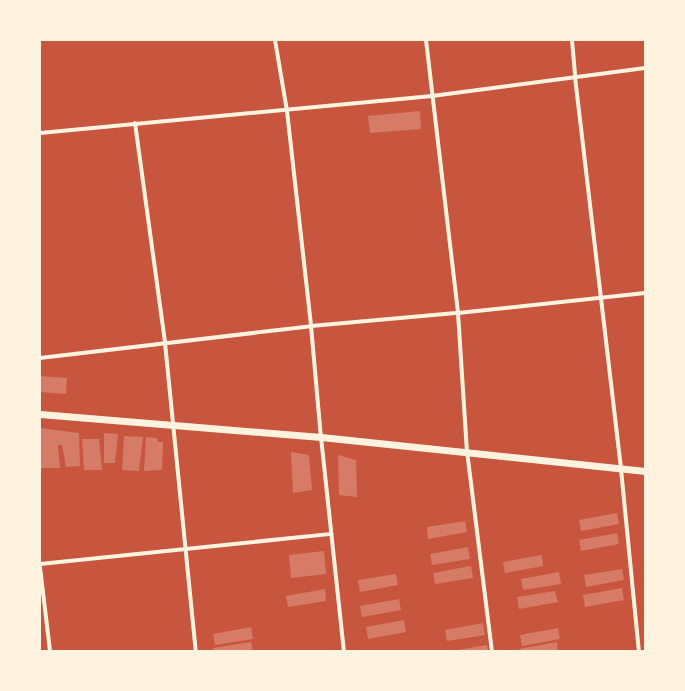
<!DOCTYPE html>
<style>
body{margin:0}
#map{position:relative;width:685px;height:691px;overflow:hidden;background:#c8553d;font-family:"PT Sans",sans-serif}
div>[style]{position:absolute}
.building>*{inset:0;background:#d67c66}
.minor>*{height:4px;margin:-2px;padding:0 2px;transform-origin:2px;border-radius:2px;background:#fff3e0}
.tertiary>*{height:7px;margin:-3.5px;padding:0 3.5px;transform-origin:3.5px;border-radius:3.5px;background:#fff3e0}
span{translate:-50% -50%;white-space:nowrap;text-align:center;line-height:1.15;-webkit-text-stroke:3px #fff3e0;paint-order:stroke}
.frame{position:absolute;inset:0;border:41px solid #fff3e0;pointer-events:none}
</style>
<div id="map">
<div class="building">
<div style="clip-path:polygon(420px 111px,421px 129px,370px 133px,368px 116px)"></div>
<div style="clip-path:polygon(40px 376px,67px 378px,66px 394px,40px 392px)"></div>
<div style="clip-path:polygon(40px 428px,79px 433px,80px 466px,66px 467px,62px 445px,58px 445px,60px 468px,41px 468px)"></div>
<div style="clip-path:polygon(104px 433px,118px 434px,115px 463px,104px 463px)"></div>
<div style="clip-path:polygon(124px 436px,143px 437px,139px 471px,122px 470px)"></div>
<div style="clip-path:polygon(146px 437px,157px 438px,158px 442px,163px 442px,162px 470px,144px 471px)"></div>
<div style="clip-path:polygon(82px 439px,99px 439px,102px 470px,84px 470px)"></div>
<div style="clip-path:polygon(291px 452px,309px 455px,312px 490px,293px 493px)"></div>
<div style="clip-path:polygon(338px 455px,356px 460px,357px 497px,339px 495px)"></div>
<div style="clip-path:polygon(617px 513px,619px 524px,581px 531px,579px 520px)"></div>
<div style="clip-path:polygon(465px 521px,467px 532px,428px 539px,427px 527px)"></div>
<div style="clip-path:polygon(617px 533px,619px 544px,581px 551px,579px 540px)"></div>
<div style="clip-path:polygon(468px 547px,470px 559px,432px 565px,430px 554px)"></div>
<div style="clip-path:polygon(324px 551px,326px 574px,291px 578px,289px 555px)"></div>
<div style="clip-path:polygon(542px 555px,543px 566px,505px 573px,503px 562px)"></div>
<div style="clip-path:polygon(471px 566px,473px 578px,435px 584px,433px 573px)"></div>
<div style="clip-path:polygon(622px 569px,624px 580px,586px 587px,584px 575px)"></div>
<div style="clip-path:polygon(559px 572px,561px 584px,523px 590px,521px 579px)"></div>
<div style="clip-path:polygon(396px 574px,398px 585px,360px 592px,358px 580px)"></div>
<div style="clip-path:polygon(622px 588px,624px 600px,585px 607px,583px 595px)"></div>
<div style="clip-path:polygon(325px 589px,326px 601px,288px 607px,286px 596px)"></div>
<div style="clip-path:polygon(555px 591px,558px 602px,519px 609px,517px 597px)"></div>
<div style="clip-path:polygon(399px 599px,401px 610px,362px 617px,360px 606px)"></div>
<div style="clip-path:polygon(404px 620px,406px 632px,368px 639px,366px 627px)"></div>
<div style="clip-path:polygon(483px 623px,485px 635px,447px 641px,445px 630px)"></div>
<div style="clip-path:polygon(251px 627px,253px 639px,215px 645px,213px 634px)"></div>
<div style="clip-path:polygon(558px 628px,560px 639px,522px 646px,520px 635px)"></div>
<div style="clip-path:polygon(251px 642px,253px 651px,213px 651px,213px 648px)"></div>
<div style="clip-path:polygon(557px 642px,558px 651px,519px 651px,519px 649px)"></div>
<div style="clip-path:polygon(487px 645px,488px 651px,457px 651px,457px 650px)"></div>
</div>
<div class="minor">
<div style="left:275px;top:40px;width:72px;rotate:80.4deg"></div>
<div style="left:287px;top:111px;width:216px;rotate:83.6deg"></div>
<div style="left:311px;top:326px;width:111px;rotate:84.9deg"></div>
<div style="left:321px;top:437px;width:215px;rotate:83.9deg"></div>
<div style="left:426px;top:40px;width:275px;rotate:83.3deg"></div>
<div style="left:458px;top:313px;width:138px;rotate:86.3deg"></div>
<div style="left:467px;top:451px;width:202px;rotate:82.9deg"></div>
<div style="left:572px;top:40px;width:37px;rotate:85deg"></div>
<div style="left:575px;top:77px;width:395px;rotate:83.3deg"></div>
<div style="left:621px;top:469px;width:183px;rotate:84.4deg"></div>
<div style="left:135px;top:123px;width:222px;rotate:82.2deg"></div>
<div style="left:165px;top:343px;width:310px;rotate:84.3deg"></div>
<div style="left:40px;top:133px;width:394px;rotate:-5.4deg"></div>
<div style="left:432px;top:96px;width:215px;rotate:-7.5deg"></div>
<div style="left:40px;top:358px;width:273px;rotate:-6.7deg"></div>
<div style="left:311px;top:326px;width:148px;rotate:-5.1deg"></div>
<div style="left:458px;top:313px;width:188px;rotate:-6.1deg"></div>
<div style="left:40px;top:564px;width:293px;rotate:-5.9deg"></div>
<div style="left:40px;top:567px;width:85px;rotate:83.2deg"></div>
</div>
<div class="tertiary">
<div style="left:40px;top:414px;width:282px;rotate:4.7deg"></div>
<div style="left:321px;top:437px;width:326px;rotate:6deg"></div>
</div>
<div class="frame"></div>
</div>
